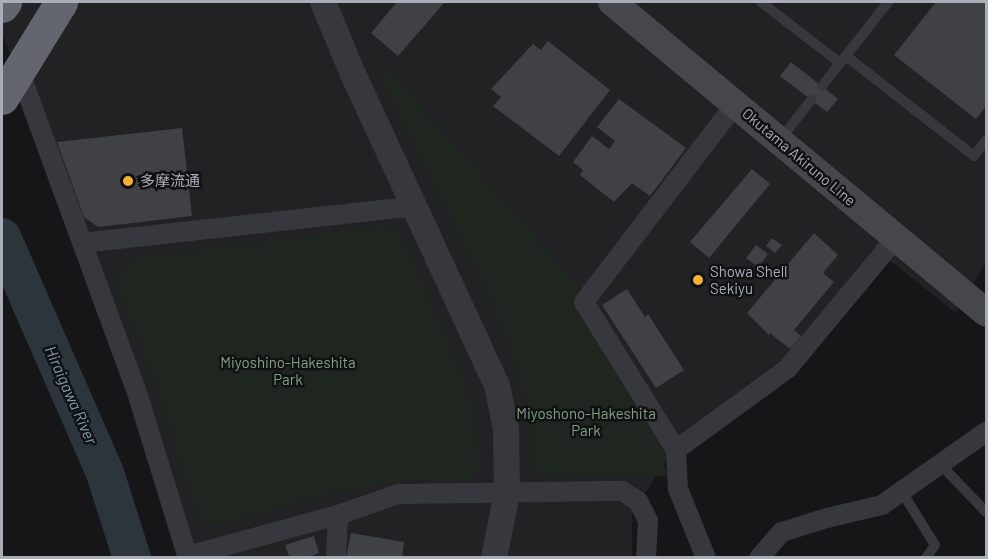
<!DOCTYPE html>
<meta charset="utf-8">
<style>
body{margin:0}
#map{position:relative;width:988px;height:559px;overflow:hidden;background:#161618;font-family:Barlow,"Noto Sans JP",sans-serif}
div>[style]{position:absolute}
.built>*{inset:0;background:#222225}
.green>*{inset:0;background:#1e261f}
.river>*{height:38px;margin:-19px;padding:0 19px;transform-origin:19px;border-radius:19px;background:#2c353c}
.building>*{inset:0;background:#404145}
.service>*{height:10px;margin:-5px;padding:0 5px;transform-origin:5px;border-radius:5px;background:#37383d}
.minor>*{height:20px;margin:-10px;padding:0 10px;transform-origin:10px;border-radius:10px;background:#37383d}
.tertiary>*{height:26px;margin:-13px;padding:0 13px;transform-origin:13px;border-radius:13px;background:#37383d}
.secondary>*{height:28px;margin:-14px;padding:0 14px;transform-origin:14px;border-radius:14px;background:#45474d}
.motorway>*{height:33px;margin:-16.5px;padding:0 16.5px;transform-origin:16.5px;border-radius:16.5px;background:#63666e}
.dots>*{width:16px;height:16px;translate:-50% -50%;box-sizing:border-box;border:3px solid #111113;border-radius:50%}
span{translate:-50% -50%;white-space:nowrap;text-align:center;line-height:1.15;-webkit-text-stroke:5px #111113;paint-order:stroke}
.street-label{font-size:15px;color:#a8adb8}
.poi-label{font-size:15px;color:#a8adb8}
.left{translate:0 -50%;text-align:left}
.park-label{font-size:15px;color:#7fa381}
.water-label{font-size:16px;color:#7f9bb3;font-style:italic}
.frame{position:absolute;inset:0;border:3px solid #a8adb8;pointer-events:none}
</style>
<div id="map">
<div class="built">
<div style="clip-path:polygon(2px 2px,986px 2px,986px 262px,956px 313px,874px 248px,785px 357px,687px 431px,632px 512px,632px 557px,188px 557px,82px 243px,2px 33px)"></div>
</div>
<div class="green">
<div style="clip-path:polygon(390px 71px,581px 289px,572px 301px,650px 420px,668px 476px,545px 478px,533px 471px,533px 439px,519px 374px,494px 306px,380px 74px)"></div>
<div style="clip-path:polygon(386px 225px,399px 232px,447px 338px,472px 404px,481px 469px,469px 480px,409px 480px,332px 493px,217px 525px,198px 519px,159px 393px,117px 288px,120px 274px,132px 259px)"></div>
</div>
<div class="river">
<div style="left:2px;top:237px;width:257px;rotate:66.4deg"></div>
<div style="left:105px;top:473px;width:89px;rotate:72.4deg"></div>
</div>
<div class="building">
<div style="clip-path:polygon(397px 2px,445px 2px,398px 56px,371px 33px)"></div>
<div style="clip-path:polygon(936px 2px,986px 2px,986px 106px,976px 119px,894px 55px)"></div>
<div style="clip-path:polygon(548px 41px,610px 90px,559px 156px,493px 106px,501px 97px,491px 89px,533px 44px,541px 50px)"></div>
<div style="clip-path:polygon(791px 62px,838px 99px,827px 112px,780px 76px)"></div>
<div style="clip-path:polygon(619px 99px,686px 148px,650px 196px,632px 183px,614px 202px,580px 175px,583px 170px,573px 162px,592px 136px,609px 149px,615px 141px,597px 127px)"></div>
<div style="clip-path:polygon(182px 128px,192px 216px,98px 227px,84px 217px,57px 142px)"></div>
<div style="clip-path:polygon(752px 169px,770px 184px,709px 258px,690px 242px)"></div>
<div style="clip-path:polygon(814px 233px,838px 255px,823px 273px,834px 282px,794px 330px,801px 336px,790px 349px,770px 333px,769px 335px,747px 313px)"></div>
<div style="clip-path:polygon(772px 238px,782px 245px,775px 253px,766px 246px)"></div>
<div style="clip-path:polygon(756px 245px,768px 254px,758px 267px,746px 258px)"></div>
<div style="clip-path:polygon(627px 289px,645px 317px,648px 314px,684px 370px,656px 388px,602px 305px)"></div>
<div style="clip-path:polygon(351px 533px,404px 542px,402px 558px,346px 558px)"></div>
<div style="clip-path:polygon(314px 536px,319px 553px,306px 558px,290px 558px,285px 545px)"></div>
</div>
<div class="service">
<div style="left:761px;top:2px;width:100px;rotate:37.7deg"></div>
<div style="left:846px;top:56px;width:162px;rotate:38deg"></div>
<div style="left:974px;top:156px;width:20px;rotate:-53deg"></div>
<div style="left:822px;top:86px;width:107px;rotate:-51.8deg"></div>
<div style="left:780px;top:140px;width:51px;rotate:-52.2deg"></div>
<div style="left:941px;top:465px;width:65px;rotate:46.2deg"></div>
<div style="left:902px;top:492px;width:62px;rotate:58.1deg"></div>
<div style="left:935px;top:545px;width:16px;rotate:125deg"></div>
</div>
<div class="minor">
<div style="left:24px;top:84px;width:335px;rotate:69.9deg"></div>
<div style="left:139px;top:399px;width:166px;rotate:72.9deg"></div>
<div style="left:82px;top:243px;width:336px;rotate:-6.3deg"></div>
<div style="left:676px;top:450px;width:139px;rotate:-36.2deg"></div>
<div style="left:788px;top:368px;width:169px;rotate:-50.3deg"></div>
<div style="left:188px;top:556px;width:156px;rotate:-15.3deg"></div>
<div style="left:338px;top:515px;width:64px;rotate:-19.3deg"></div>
<div style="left:398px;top:494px;width:224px;rotate:-0.8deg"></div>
<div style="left:622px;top:491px;width:19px;rotate:32deg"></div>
<div style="left:638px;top:501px;width:22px;rotate:63deg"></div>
<div style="left:648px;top:521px;width:37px;rotate:93deg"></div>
<div style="left:336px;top:558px;width:43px;rotate:-87.3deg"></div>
<div style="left:706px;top:558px;width:74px;rotate:-112.1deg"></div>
<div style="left:678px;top:489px;width:39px;rotate:-93deg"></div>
<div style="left:676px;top:450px;width:174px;rotate:-121.9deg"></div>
<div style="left:584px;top:302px;width:250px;rotate:-52.6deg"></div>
<div style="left:759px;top:558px;width:35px;rotate:-49deg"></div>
<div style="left:782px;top:532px;width:47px;rotate:-17.3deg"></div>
<div style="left:827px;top:518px;width:57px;rotate:-13.3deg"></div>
<div style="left:882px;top:505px;width:127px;rotate:-35.1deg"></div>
</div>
<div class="tertiary">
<div style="left:323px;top:2px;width:78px;rotate:67.4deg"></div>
<div style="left:353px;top:74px;width:343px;rotate:65.2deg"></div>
<div style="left:497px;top:385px;width:45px;rotate:78.4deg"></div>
<div style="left:506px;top:429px;width:64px;rotate:89.1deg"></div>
<div style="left:507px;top:493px;width:66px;rotate:101.3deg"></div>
</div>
<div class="secondary">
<div style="left:612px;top:2px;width:486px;rotate:39.7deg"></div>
</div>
<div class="motorway">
<div style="left:2px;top:6px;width:5px;rotate:-53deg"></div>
<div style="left:2px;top:98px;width:113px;rotate:-58.4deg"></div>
</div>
<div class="dots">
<div style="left:128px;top:181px;background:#f2b134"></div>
<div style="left:698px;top:280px;background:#f2b134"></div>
</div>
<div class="street-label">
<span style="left:799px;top:157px;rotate:40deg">Okutama Akiruno Line</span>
</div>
<div class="poi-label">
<span class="left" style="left:140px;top:181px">多摩流通</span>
<span class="left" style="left:710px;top:280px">Showa Shell<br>Sekiyu</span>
</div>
<div class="park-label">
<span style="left:288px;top:371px">Miyoshino-Hakeshita<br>Park</span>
<span style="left:586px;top:422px">Miyoshono-Hakeshita<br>Park</span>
</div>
<div class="water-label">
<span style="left:71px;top:395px;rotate:66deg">Hiraigawa River</span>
</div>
<div class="frame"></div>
</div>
